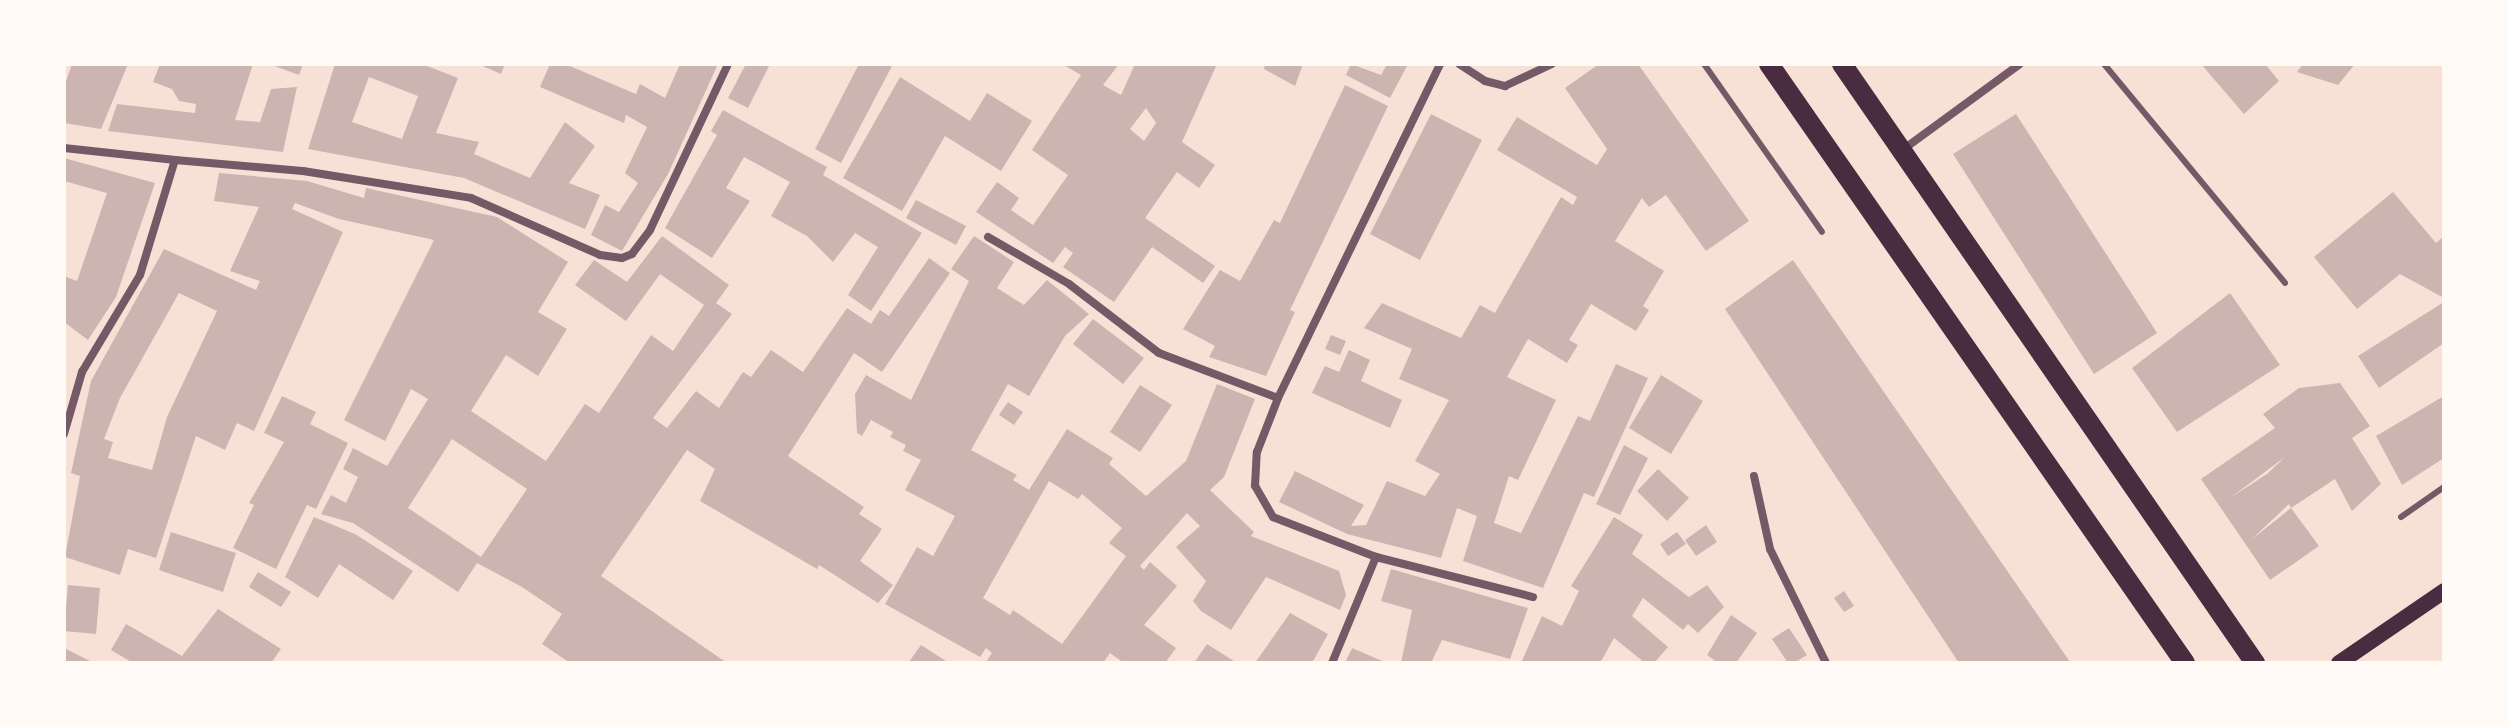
<!DOCTYPE html>
<style>
body{margin:0}
#map{position:relative;width:2508px;height:727px;overflow:hidden;background:#f7e1d7;font-family:"Times New Roman",serif}
div>[style]{position:absolute}
.building>*{inset:0;background:#ccb4b1}
.service>*{height:6px;margin:-3px;padding:0 3px;transform-origin:3px;border-radius:3px;background:#755966}
.minor>*{height:8px;margin:-4px;padding:0 4px;transform-origin:4px;border-radius:4px;background:#755966}
.secondary>*{height:16px;margin:-8px;padding:0 8px;transform-origin:8px;border-radius:8px;background:#4a2c40}
.primary>*{height:20px;margin:-10px;padding:0 10px;transform-origin:10px;border-radius:10px;background:#4a2c40}
span{translate:-50% -50%;white-space:nowrap;text-align:center;line-height:1.15;-webkit-text-stroke:8px #fffaf5;paint-order:stroke}
.frame{position:absolute;inset:0;border:66px solid #fffaf5;pointer-events:none}
</style>
<div id="map">
<div class="building">
<div style="clip-path:polygon(72px 64px,128px 64px,101px 129px,64px 123px,64px 87px)"></div>
<div style="clip-path:polygon(160px 64px,253px 64px,235px 120px,260px 122px,271px 89px,297px 87px,283px 152px,108px 131px,117px 104px,195px 113px,196px 104px,179px 101px,172px 89px,153px 82px)"></div>
<div style="clip-path:polygon(269px 64px,303px 64px,299px 75px)"></div>
<div style="clip-path:polygon(evenodd,335px 64px,422px 64px,458px 78px,436px 133px,479px 142px,474px 154px,530px 178px,565px 122px,595px 146px,569px 183px,600px 195px,585px 229px,464px 178px,308px 149px,335px 64px,369px 77px,418px 96px,402px 139px,352px 122px,369px 77px)"></div>
<div style="clip-path:polygon(478px 64px,505px 64px,501px 74px)"></div>
<div style="clip-path:polygon(550px 64px,565px 64px,636px 94px,640px 84px,665px 98px,680px 64px,718px 64px,668px 174px,622px 251px,591px 235px,605px 205px,619px 212px,638px 183px,625px 173px,647px 127px,626px 115px,624px 123px,540px 87px)"></div>
<div style="clip-path:polygon(746px 64px,770px 64px,748px 108px,728px 98px)"></div>
<div style="clip-path:polygon(859px 64px,893px 64px,841px 163px,815px 149px)"></div>
<div style="clip-path:polygon(evenodd,1062px 64px,1119px 64px,1103px 85px,1121px 95px,1135px 64px,1217px 64px,1182px 142px,1215px 165px,1199px 188px,1177px 172px,1145px 218px,1215px 266px,1203px 283px,1152px 247px,1114px 302px,1063px 267px,1073px 253px,1065px 247px,1053px 263px,976px 212px,997px 182px,1019px 198px,1011px 210px,1033px 225px,1068px 175px,1032px 150px,1081px 75px,1062px 64px,1146px 108px,1156px 123px,1144px 141px,1130px 129px,1146px 108px)"></div>
<div style="clip-path:polygon(1265px 64px,1303px 64px,1295px 86px,1264px 69px)"></div>
<div style="clip-path:polygon(1351px 64px,1381px 75px,1387px 64px,1408px 64px,1390px 98px,1346px 75px)"></div>
<div style="clip-path:polygon(1599px 64px,1638px 64px,1749px 221px,1706px 251px,1666px 195px,1649px 207px,1642px 198px,1615px 241px,1664px 271px,1643px 306px,1649px 310px,1636px 331px,1591px 304px,1569px 340px,1578px 345px,1567px 363px,1528px 339px,1507px 377px,1556px 400px,1518px 480px,1509px 476px,1494px 523px,1521px 533px,1578px 416px,1590px 421px,1616px 364px,1648px 378px,1594px 497px,1584px 493px,1543px 588px,1463px 561px,1477px 516px,1457px 508px,1441px 558px,1347px 534px,1279px 502px,1295px 471px,1364px 505px,1351px 526px,1366px 525px,1387px 481px,1425px 496px,1440px 474px,1415px 461px,1449px 400px,1399px 379px,1412px 349px,1364px 328px,1382px 303px,1461px 338px,1480px 305px,1495px 313px,1561px 197px,1573px 205px,1577px 197px,1497px 150px,1517px 117px,1597px 165px,1607px 149px,1565px 88px)"></div>
<div style="clip-path:polygon(2201px 64px,2265px 64px,2279px 81px,2244px 114px)"></div>
<div style="clip-path:polygon(2303px 64px,2355px 64px,2338px 85px,2297px 72px)"></div>
<div style="clip-path:polygon(900px 77px,970px 121px,987px 93px,1032px 121px,1001px 171px,945px 136px,902px 211px,843px 178px)"></div>
<div style="clip-path:polygon(1345px 85px,1388px 106px,1290px 310px,1295px 312px,1266px 376px,1209px 357px,1215px 346px,1183px 329px,1220px 270px,1240px 281px,1274px 220px,1280px 223px)"></div>
<div style="clip-path:polygon(723px 110px,827px 167px,823px 175px,922px 233px,871px 311px,848px 295px,878px 247px,855px 233px,833px 262px,807px 236px,771px 216px,790px 182px,744px 157px,726px 188px,750px 201px,712px 258px,665px 228px,717px 135px,711px 131px)"></div>
<div style="clip-path:polygon(1431px 114px,1482px 140px,1420px 260px,1370px 234px)"></div>
<div style="clip-path:polygon(2016px 114px,2157px 333px,2094px 374px,1953px 154px)"></div>
<div style="clip-path:polygon(64px 158px,155px 183px,116px 297px,88px 340px,64px 322px,64px 276px,77px 281px,107px 193px,64px 181px)"></div>
<div style="clip-path:polygon(evenodd,219px 173px,307px 181px,364px 198px,366px 188px,497px 217px,568px 262px,538px 312px,567px 329px,538px 376px,506px 355px,471px 411px,546px 461px,585px 404px,599px 413px,651px 335px,673px 351px,704px 305px,660px 274px,626px 321px,575px 285px,594px 260px,627px 282px,662px 236px,729px 285px,716px 303px,732px 314px,653px 418px,667px 428px,696px 391px,719px 408px,743px 372px,751px 377px,771px 350px,803px 372px,847px 308px,871px 324px,880px 310px,889px 316px,929px 258px,950px 273px,882px 372px,854px 353px,788px 456px,864px 507px,859px 514px,882px 529px,860px 561px,893px 585px,878px 603px,819px 565px,817px 569px,700px 501px,715px 469px,687px 450px,601px 576px,727px 663px,570px 663px,542px 644px,562px 614px,522px 587px,477px 563px,458px 592px,353px 523px,321px 514px,331px 495px,346px 503px,358px 477px,343px 469px,353px 448px,387px 466px,428px 399px,411px 389px,385px 441px,344px 420px,434px 240px,339px 219px,295px 203px,292px 209px,343px 232px,254px 431px,237px 423px,225px 450px,196px 436px,156px 558px,128px 549px,120px 575px,65px 557px,80px 476px,71px 473px,91px 381px,164px 249px,256px 290px,260px 281px,230px 271px,259px 207px,214px 201px,219px 173px,179px 293px,217px 311px,167px 417px,152px 470px,108px 458px,113px 442px,104px 439px,120px 398px,179px 293px,219px 173px,452px 439px,527px 489px,481px 557px,408px 508px,452px 439px)"></div>
<div style="clip-path:polygon(2393px 192px,2436px 243px,2444px 236px,2444px 298px,2400px 274px,2357px 309px,2314px 257px)"></div>
<div style="clip-path:polygon(916px 200px,966px 226px,956px 245px,906px 218px)"></div>
<div style="clip-path:polygon(evenodd,974px 236px,1014px 262px,997px 288px,1024px 305px,1047px 280px,1089px 314px,1065px 336px,1029px 396px,1008px 384px,971px 450px,1017px 475px,1013px 480px,1029px 490px,1067px 429px,1113px 458px,1109px 464px,1146px 496px,1186px 461px,1217px 384px,1255px 399px,1224px 477px,1210px 490px,1254px 532px,1251px 536px,1339px 571px,1346px 595px,1340px 610px,1266px 577px,1231px 630px,1201px 611px,1193px 601px,1206px 581px,1176px 547px,1200px 526px,1187px 513px,1140px 566px,1144px 570px,1150px 562px,1177px 586px,1144px 625px,1176px 648px,1165px 663px,1124px 663px,1110px 653px,1103px 663px,985px 663px,992px 653px,986px 648px,980px 657px,885px 604px,917px 547px,933px 556px,955px 516px,905px 490px,921px 460px,903px 451px,906px 445px,890px 437px,893px 432px,871px 420px,862px 436px,857px 433px,855px 394px,866px 375px,911px 400px,969px 281px,951px 269px,974px 236px,1049px 481px,1078px 499px,1082px 494px,1122px 528px,1109px 543px,1126px 556px,1062px 644px,1013px 610px,1010px 615px,983px 598px,1049px 481px)"></div>
<div style="clip-path:polygon(1793px 260px,2070px 662px,1959px 663px,1725px 309px)"></div>
<div style="clip-path:polygon(2230px 293px,2280px 365px,2177px 432px,2132px 368px)"></div>
<div style="clip-path:polygon(2444px 302px,2444px 343px,2379px 388px,2358px 356px)"></div>
<div style="clip-path:polygon(1093px 319px,1144px 358px,1123px 384px,1073px 344px)"></div>
<div style="clip-path:polygon(1331px 335px,1346px 341px,1340px 355px,1325px 349px)"></div>
<div style="clip-path:polygon(1349px 350px,1370px 360px,1361px 381px,1402px 400px,1390px 428px,1312px 393px,1325px 366px,1339px 372px)"></div>
<div style="clip-path:polygon(1661px 375px,1703px 401px,1671px 454px,1629px 428px)"></div>
<div style="clip-path:polygon(evenodd,2340px 383px,2370px 426px,2352px 438px,2381px 484px,2352px 511px,2335px 479px,2291px 508px,2289px 504px,2251px 540px,2291px 508px,2319px 546px,2270px 580px,2201px 479px,2275px 428px,2263px 414px,2299px 388px,2340px 383px,2285px 457px,2267px 474px,2230px 498px,2285px 457px)"></div>
<div style="clip-path:polygon(1140px 385px,1172px 405px,1140px 452px,1110px 432px)"></div>
<div style="clip-path:polygon(282px 396px,316px 412px,310px 424px,348px 443px,316px 509px,307px 505px,276px 569px,233px 548px,254px 505px,249px 503px,284px 442px,264px 433px)"></div>
<div style="clip-path:polygon(2444px 396px,2444px 458px,2402px 485px,2376px 436px)"></div>
<div style="clip-path:polygon(1008px 402px,1023px 412px,1014px 425px,999px 415px)"></div>
<div style="clip-path:polygon(1624px 445px,1648px 458px,1620px 515px,1596px 504px)"></div>
<div style="clip-path:polygon(1658px 469px,1689px 498px,1667px 521px,1637px 491px)"></div>
<div style="clip-path:polygon(314px 517px,355px 534px,413px 571px,393px 600px,339px 564px,318px 598px,285px 577px)"></div>
<div style="clip-path:polygon(1614px 517px,1643px 535px,1632px 554px,1689px 597px,1707px 585px,1724px 607px,1698px 633px,1688px 624px,1683px 630px,1643px 598px,1632px 616px,1668px 647px,1654px 663px,1645px 663px,1614px 638px,1600px 663px,1521px 663px,1542px 616px,1562px 626px,1579px 591px,1571px 586px)"></div>
<div style="clip-path:polygon(1706px 525px,1717px 542px,1696px 556px,1685px 540px)"></div>
<div style="clip-path:polygon(171px 532px,236px 553px,223px 592px,159px 570px)"></div>
<div style="clip-path:polygon(1677px 532px,1686px 544px,1668px 556px,1660px 544px)"></div>
<div style="clip-path:polygon(1391px 569px,1528px 608px,1510px 659px,1442px 640px,1431px 663px,1401px 663px,1412px 610px,1381px 601px)"></div>
<div style="clip-path:polygon(258px 572px,291px 592px,281px 607px,249px 587px)"></div>
<div style="clip-path:polygon(68px 585px,100px 588px,96px 634px,64px 631px)"></div>
<div style="clip-path:polygon(1844px 591px,1854px 606px,1844px 612px,1834px 598px)"></div>
<div style="clip-path:polygon(218px 609px,281px 649px,271px 663px,133px 663px,111px 650px,126px 624px,182px 656px)"></div>
<div style="clip-path:polygon(1290px 613px,1328px 634px,1312px 663px,1255px 663px)"></div>
<div style="clip-path:polygon(1731px 615px,1757px 633px,1736px 663px,1718px 663px,1707px 655px)"></div>
<div style="clip-path:polygon(1789px 628px,1807px 655px,1794px 663px,1788px 663px,1772px 639px)"></div>
<div style="clip-path:polygon(1207px 644px,1237px 663px,1194px 663px)"></div>
<div style="clip-path:polygon(921px 645px,949px 663px,908px 663px)"></div>
<div style="clip-path:polygon(1352px 648px,1387px 663px,1345px 663px)"></div>
<div style="clip-path:polygon(66px 649px,94px 663px,64px 663px)"></div>
</div>
<div class="service">
<div style="left:1704px;top:64px;width:205px;rotate:54.9deg"></div>
<div style="left:2104px;top:64px;width:284px;rotate:50.4deg"></div>
<div style="left:2401px;top:517px;width:52px;rotate:-34.9deg"></div>
</div>
<div class="minor">
<div style="left:1459px;top:64px;width:31px;rotate:33deg"></div>
<div style="left:1485px;top:81px;width:21px;rotate:14deg"></div>
<div style="left:1505px;top:86px;width:52px;rotate:-25.1deg"></div>
<div style="left:64px;top:148px;width:112px;rotate:6.2deg"></div>
<div style="left:1901px;top:151px;width:147px;rotate:-36.2deg"></div>
<div style="left:988px;top:237px;width:94px;rotate:30.1deg"></div>
<div style="left:1069px;top:284px;width:113px;rotate:37.5deg"></div>
<div style="left:1159px;top:353px;width:127px;rotate:20.7deg"></div>
<div style="left:64px;top:434px;width:65px;rotate:-73.8deg"></div>
<div style="left:82px;top:372px;width:113px;rotate:-59.1deg"></div>
<div style="left:140px;top:275px;width:120px;rotate:-73.1deg"></div>
<div style="left:175px;top:160px;width:128px;rotate:4.9deg"></div>
<div style="left:303px;top:171px;width:170px;rotate:9.1deg"></div>
<div style="left:471px;top:198px;width:141px;rotate:23.8deg"></div>
<div style="left:600px;top:255px;width:22px;rotate:8deg"></div>
<div style="left:622px;top:258px;width:11px;rotate:-22deg"></div>
<div style="left:632px;top:254px;width:30px;rotate:-53deg"></div>
<div style="left:650px;top:230px;width:183px;rotate:-64.8deg"></div>
<div style="left:1754px;top:476px;width:75px;rotate:77.6deg"></div>
<div style="left:1770px;top:549px;width:127px;rotate:63.8deg"></div>
<div style="left:1376px;top:557px;width:162px;rotate:14.3deg"></div>
<div style="left:1332px;top:663px;width:115px;rotate:-67.5deg"></div>
<div style="left:1376px;top:557px;width:110px;rotate:-158.8deg"></div>
<div style="left:1273px;top:517px;width:36px;rotate:-120deg"></div>
<div style="left:1255px;top:486px;width:34px;rotate:-87deg"></div>
<div style="left:1257px;top:452px;width:58px;rotate:-68.7deg"></div>
<div style="left:1278px;top:398px;width:371px;rotate:-64.1deg"></div>
</div>
<div class="secondary">
<div style="left:2339px;top:663px;width:127px;rotate:-34.4deg"></div>
</div>
<div class="primary">
<div style="left:1769px;top:64px;width:729px;rotate:55.22deg"></div>
<div style="left:1842px;top:64px;width:728px;rotate:55.41deg"></div>
</div>
<div class="frame"></div>
</div>
